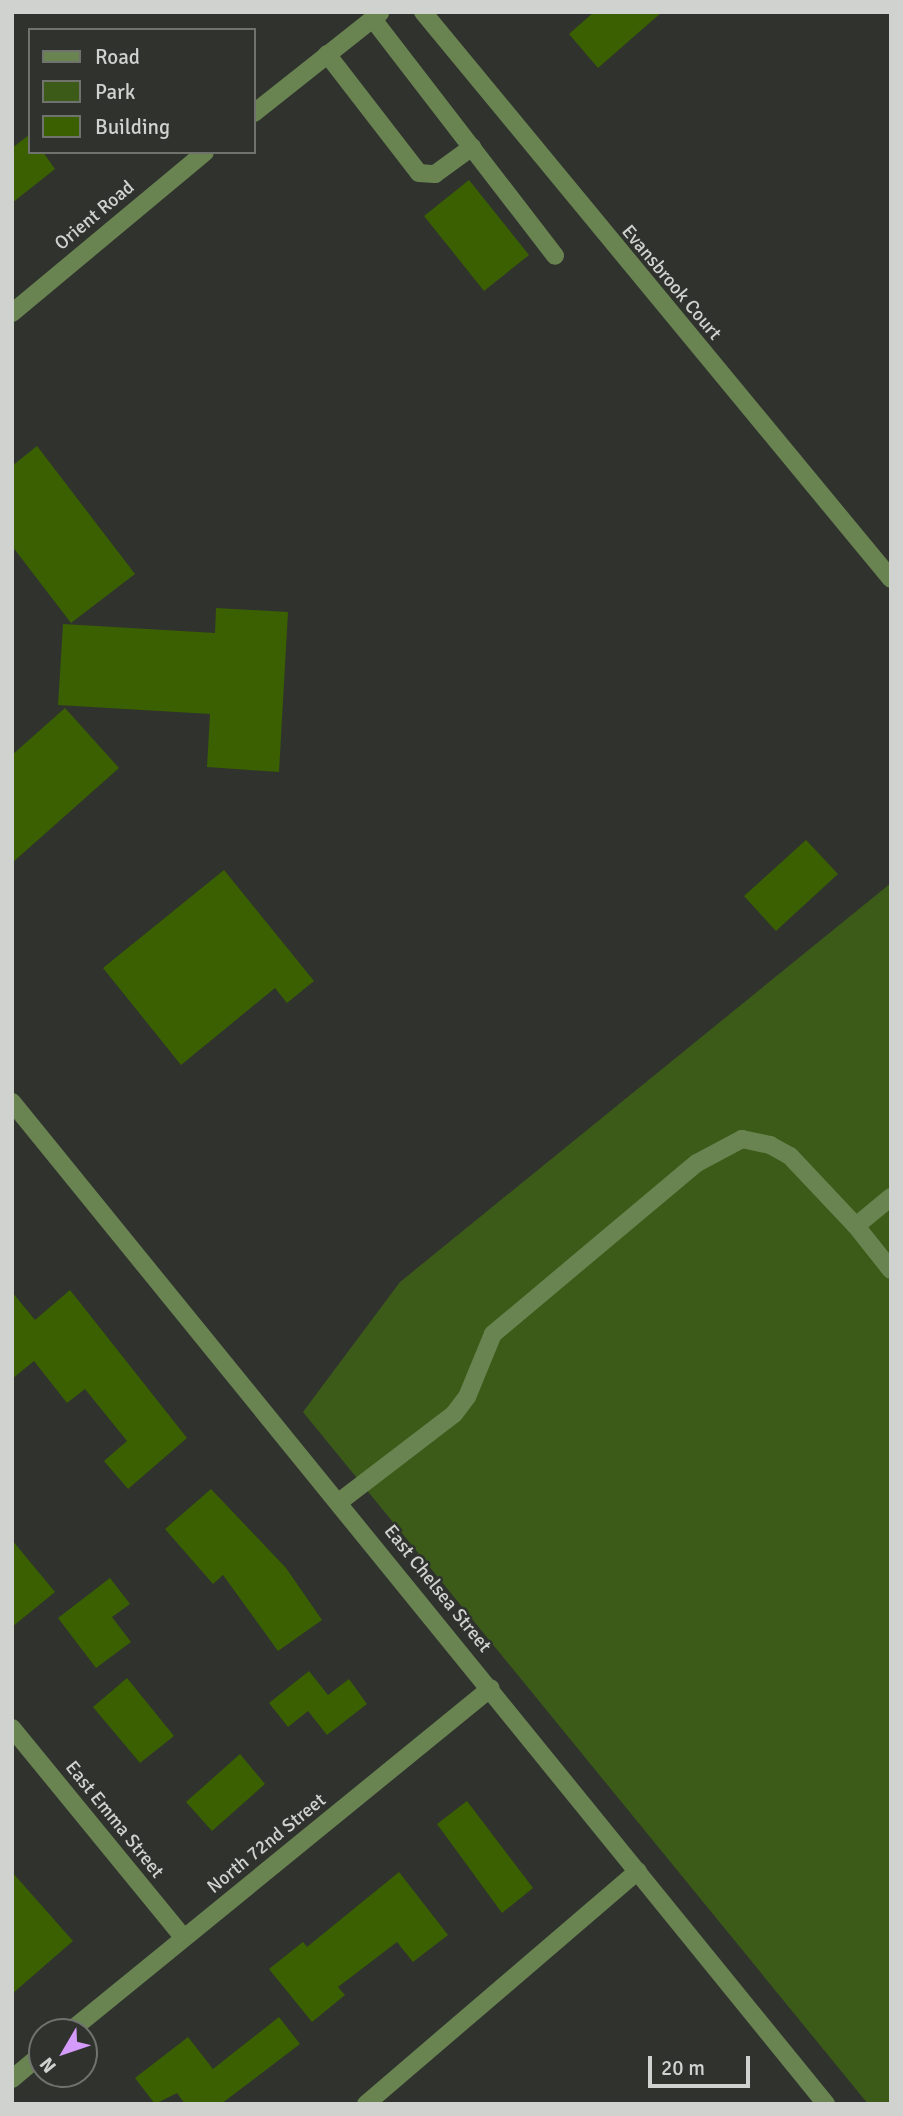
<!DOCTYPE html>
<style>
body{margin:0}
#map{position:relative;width:903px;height:2116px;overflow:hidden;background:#30322e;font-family:Signika,sans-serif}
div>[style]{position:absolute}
.green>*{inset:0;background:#3c5b18}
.building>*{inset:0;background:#3a6002}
.minor>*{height:18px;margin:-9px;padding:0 9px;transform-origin:9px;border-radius:9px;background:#698451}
span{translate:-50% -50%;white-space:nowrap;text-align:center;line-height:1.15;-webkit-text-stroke:5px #30322e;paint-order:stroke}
.street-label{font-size:19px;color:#d0d2cf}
.frame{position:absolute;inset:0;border:14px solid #d0d2cf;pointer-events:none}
.legend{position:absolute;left:28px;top:28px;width:228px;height:126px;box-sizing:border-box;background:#30322e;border:2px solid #70726e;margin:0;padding:9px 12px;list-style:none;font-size:21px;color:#d0d2cf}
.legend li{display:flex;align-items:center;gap:14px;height:35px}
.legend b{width:35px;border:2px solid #70726e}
.north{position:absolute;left:28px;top:2018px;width:70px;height:70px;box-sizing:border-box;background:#30322e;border:2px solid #70726e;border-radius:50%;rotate:231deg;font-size:19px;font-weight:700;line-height:28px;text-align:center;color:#d0d2cf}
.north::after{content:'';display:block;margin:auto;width:24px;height:32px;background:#d59bfb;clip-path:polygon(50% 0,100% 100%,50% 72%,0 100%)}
.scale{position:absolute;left:648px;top:2056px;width:102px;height:32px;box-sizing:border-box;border:4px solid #d0d2cf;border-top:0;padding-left:9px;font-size:21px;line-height:24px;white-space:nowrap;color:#d0d2cf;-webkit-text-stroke:5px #30322e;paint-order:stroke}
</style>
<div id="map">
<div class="green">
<div style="clip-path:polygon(891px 883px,891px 2104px,868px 2104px,303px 1412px,400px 1282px)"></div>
</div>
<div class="building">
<div style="clip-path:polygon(594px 12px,662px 12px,598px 68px,569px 34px)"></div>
<div style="clip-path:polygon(29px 135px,30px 152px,43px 152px,55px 169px,12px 203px,12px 148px)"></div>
<div style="clip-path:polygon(469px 180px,529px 255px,484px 291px,424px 216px)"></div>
<div style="clip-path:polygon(37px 446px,135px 574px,71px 623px,12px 546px,12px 466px)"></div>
<div style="clip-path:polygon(216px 608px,288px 612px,279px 772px,207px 767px,210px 714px,58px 705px,63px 624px,215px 633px)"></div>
<div style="clip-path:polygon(65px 708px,119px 768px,12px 863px,12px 755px)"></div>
<div style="clip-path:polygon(806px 840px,838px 874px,776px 931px,744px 896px)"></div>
<div style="clip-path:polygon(224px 870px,314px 981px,287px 1003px,275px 988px,181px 1065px,103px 968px)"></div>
<div style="clip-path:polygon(70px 1290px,187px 1438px,128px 1489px,104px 1461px,127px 1441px,85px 1389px,67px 1403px,34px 1361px,12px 1379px,12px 1292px,35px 1320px)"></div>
<div style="clip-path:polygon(211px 1489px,286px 1568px,322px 1620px,278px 1651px,223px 1575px,213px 1584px,165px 1529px)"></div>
<div style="clip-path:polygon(12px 1540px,55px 1592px,12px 1627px)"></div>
<div style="clip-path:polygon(110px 1578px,130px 1604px,112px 1617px,131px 1642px,96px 1668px,58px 1618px)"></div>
<div style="clip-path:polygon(309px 1671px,328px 1695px,349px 1679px,367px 1704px,327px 1735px,308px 1711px,288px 1727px,269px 1703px)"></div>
<div style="clip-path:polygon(127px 1678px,174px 1736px,140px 1763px,93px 1707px)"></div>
<div style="clip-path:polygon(240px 1754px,265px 1784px,212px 1831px,186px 1802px)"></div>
<div style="clip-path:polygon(467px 1801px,533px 1888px,502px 1913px,437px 1824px)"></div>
<div style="clip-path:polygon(12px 1872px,73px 1941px,12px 1994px)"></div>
<div style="clip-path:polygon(399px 1872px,448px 1935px,413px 1962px,397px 1942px,338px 1987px,345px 1995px,312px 2022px,269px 1969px,303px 1942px,307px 1947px)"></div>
<div style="clip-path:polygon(279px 2017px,300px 2044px,221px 2104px,185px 2104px,177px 2093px,155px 2104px,135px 2078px,188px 2037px,213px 2069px)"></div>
</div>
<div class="minor">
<div style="left:423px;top:12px;width:735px;rotate:50.46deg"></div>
<div style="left:372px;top:18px;width:300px;rotate:52.4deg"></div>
<div style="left:327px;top:54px;width:150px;rotate:52.3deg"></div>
<div style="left:419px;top:173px;width:16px;rotate:4deg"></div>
<div style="left:435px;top:174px;width:46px;rotate:-36.1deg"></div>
<div style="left:254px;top:113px;width:161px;rotate:-38.4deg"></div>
<div style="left:12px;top:313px;width:251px;rotate:-39.8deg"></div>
<div style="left:12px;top:1102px;width:1291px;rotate:50.91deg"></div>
<div style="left:891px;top:1197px;width:45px;rotate:140.4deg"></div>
<div style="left:856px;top:1226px;width:56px;rotate:51.5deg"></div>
<div style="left:339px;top:1502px;width:145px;rotate:-37.4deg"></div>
<div style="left:454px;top:1414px;width:21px;rotate:-53deg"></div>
<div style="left:467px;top:1397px;width:68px;rotate:-67.6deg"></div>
<div style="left:493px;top:1334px;width:266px;rotate:-40deg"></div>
<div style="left:697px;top:1163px;width:51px;rotate:-28.1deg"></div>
<div style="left:742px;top:1139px;width:29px;rotate:12deg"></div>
<div style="left:770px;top:1145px;width:23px;rotate:29deg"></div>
<div style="left:790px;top:1156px;width:96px;rotate:46.7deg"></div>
<div style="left:12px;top:1728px;width:271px;rotate:50.7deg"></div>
<div style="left:69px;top:2032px;width:544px;rotate:-39.19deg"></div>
<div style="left:12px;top:2079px;width:39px;rotate:-40deg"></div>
<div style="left:366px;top:2104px;width:358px;rotate:-40.6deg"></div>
</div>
<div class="street-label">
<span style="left:95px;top:216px;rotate:-40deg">Orient Road</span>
<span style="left:671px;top:283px;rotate:50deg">Evansbrook Court</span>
<span style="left:437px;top:1589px;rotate:51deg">East Chelsea Street</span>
<span style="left:114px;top:1820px;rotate:51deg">East Emma Street</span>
<span style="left:267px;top:1844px;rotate:-39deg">North 72nd Street</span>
</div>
<div class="frame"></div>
<ul class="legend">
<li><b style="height:9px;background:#698451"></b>Road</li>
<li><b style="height:19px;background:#3c5b18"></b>Park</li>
<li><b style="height:19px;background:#3a6002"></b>Building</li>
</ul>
<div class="north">N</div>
<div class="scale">20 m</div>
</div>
